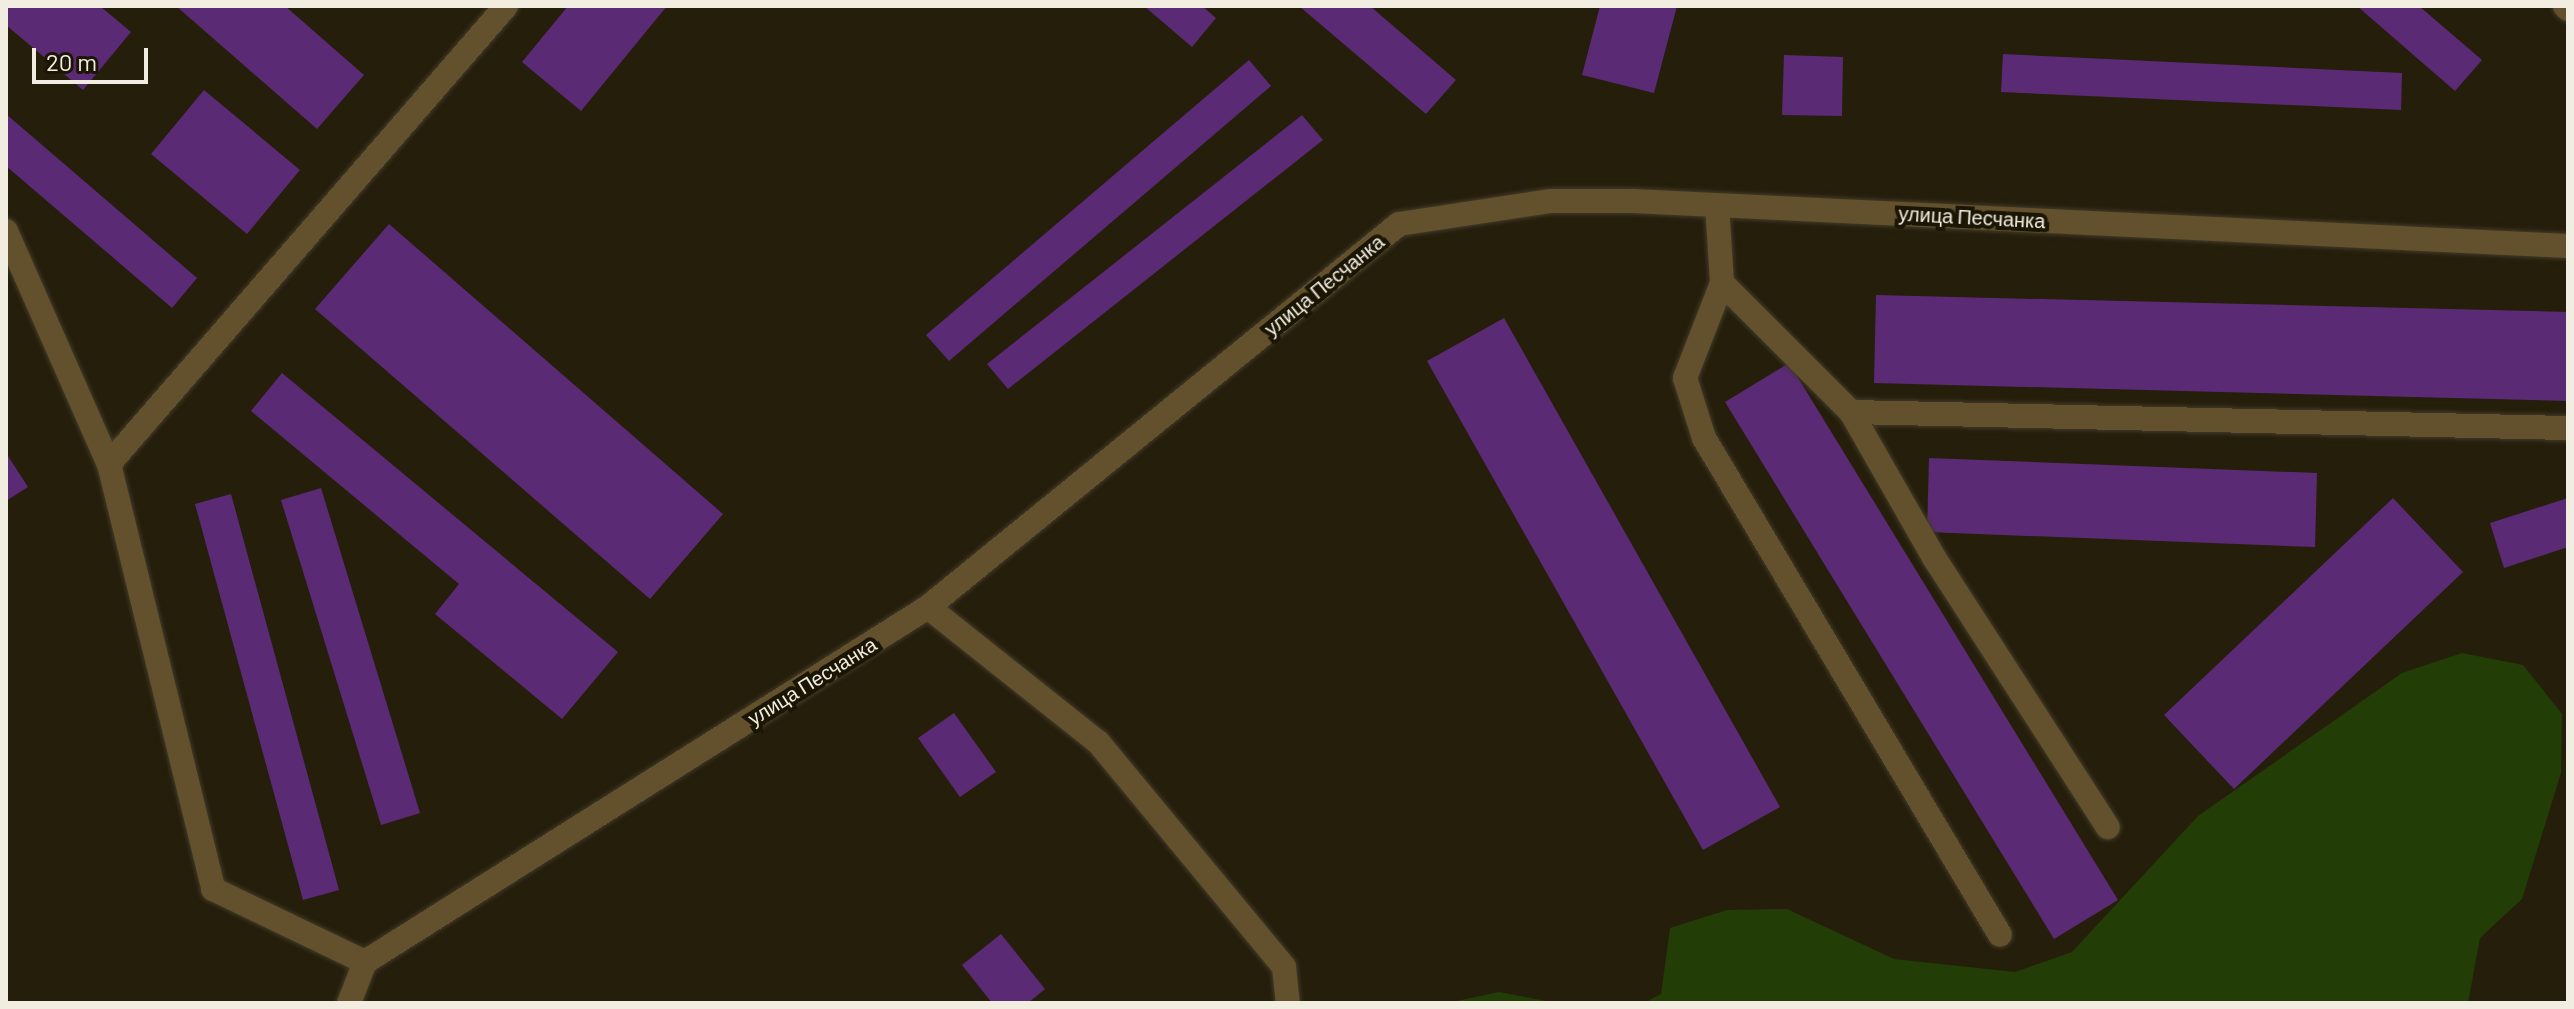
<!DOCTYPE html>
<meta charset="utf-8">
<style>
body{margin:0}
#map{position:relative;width:2574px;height:1009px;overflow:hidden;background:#251e0b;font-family:Barlow,sans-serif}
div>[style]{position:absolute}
.green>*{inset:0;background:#223d06}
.building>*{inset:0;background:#5b2a75}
.roads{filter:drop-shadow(0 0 2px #423b29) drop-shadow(0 0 2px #423b29)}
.minor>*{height:24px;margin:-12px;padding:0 12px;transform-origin:12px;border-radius:12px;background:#62512c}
span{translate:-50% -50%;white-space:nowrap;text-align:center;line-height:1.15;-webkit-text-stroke:8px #1b1503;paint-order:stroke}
.street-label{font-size:20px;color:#f2ede1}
.frame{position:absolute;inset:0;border:8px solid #f2ede1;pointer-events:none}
.scale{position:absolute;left:32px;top:48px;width:116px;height:36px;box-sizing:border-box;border:4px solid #f2ede1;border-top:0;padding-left:10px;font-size:24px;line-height:28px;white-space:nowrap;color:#f2ede1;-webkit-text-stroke:6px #1b1503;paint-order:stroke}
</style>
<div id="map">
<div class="green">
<div style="clip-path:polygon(2462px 653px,2523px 665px,2562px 714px,2561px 773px,2522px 899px,2480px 938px,2468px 1003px,1644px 1003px,1661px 994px,1670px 928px,1727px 910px,1787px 909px,1894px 959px,2015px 972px,2072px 952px,2198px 816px,2402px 673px)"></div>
<div style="clip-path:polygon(1499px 992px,1557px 1003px,1447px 1003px)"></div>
</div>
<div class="building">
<div style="clip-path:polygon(6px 6px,100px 6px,131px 32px,83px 90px,6px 25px)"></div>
<div style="clip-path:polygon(176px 6px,285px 6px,364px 75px,317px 129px)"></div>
<div style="clip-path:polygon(568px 6px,667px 6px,581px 111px,522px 62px)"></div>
<div style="clip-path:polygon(1144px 6px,1202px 6px,1216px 18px,1192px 47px)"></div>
<div style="clip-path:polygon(1299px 6px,1370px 6px,1456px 80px,1426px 114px)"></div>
<div style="clip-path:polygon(1600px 6px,1677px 6px,1654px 93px,1582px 75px)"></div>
<div style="clip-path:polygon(2357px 6px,2419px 6px,2482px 60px,2455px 91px)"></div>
<div style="clip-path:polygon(2003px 54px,2402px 73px,2401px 110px,2001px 92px)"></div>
<div style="clip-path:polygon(1784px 55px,1843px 57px,1842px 116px,1782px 115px)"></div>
<div style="clip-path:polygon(1249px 60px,1271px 86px,949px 361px,926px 335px)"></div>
<div style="clip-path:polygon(204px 90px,300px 170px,247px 234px,151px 154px)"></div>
<div style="clip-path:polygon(6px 114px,197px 278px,172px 308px,6px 166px)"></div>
<div style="clip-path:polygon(1302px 115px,1323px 140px,1008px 389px,987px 364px)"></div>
<div style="clip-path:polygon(389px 224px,723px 514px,650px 599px,315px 309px)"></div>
<div style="clip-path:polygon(1876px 295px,2568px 312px,2568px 401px,1874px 383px)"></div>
<div style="clip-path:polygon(1504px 318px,1780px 807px,1703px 850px,1427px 361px)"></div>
<div style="clip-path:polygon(1789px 363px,2118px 900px,2054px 939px,1725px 402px)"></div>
<div style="clip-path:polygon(282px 373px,618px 652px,562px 719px,435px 614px,459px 584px,251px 411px)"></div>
<div style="clip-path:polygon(6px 453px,28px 487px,6px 501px)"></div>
<div style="clip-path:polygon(1929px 458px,2317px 473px,2315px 547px,1927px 532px)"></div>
<div style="clip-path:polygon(321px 488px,420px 813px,381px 825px,281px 500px)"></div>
<div style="clip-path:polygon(231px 494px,339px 890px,303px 900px,195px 504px)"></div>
<div style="clip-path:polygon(2393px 498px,2463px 572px,2234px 789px,2164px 715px)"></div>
<div style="clip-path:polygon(2568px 498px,2568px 547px,2504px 568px,2490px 523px)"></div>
<div style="clip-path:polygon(954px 713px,996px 772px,960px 797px,918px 738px)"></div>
<div style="clip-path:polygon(1001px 934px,1045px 989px,1028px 1003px,992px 1003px,962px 965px)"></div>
</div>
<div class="roads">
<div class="minor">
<div style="left:2565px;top:6px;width:4px;rotate:45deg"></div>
<div style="left:1717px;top:205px;width:78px;rotate:86.3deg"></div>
<div style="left:1722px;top:283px;width:102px;rotate:111.3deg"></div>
<div style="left:1685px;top:378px;width:63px;rotate:72.4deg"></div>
<div style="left:1704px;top:438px;width:578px;rotate:59.22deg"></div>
<div style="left:6px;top:231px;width:255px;rotate:66.2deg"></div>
<div style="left:109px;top:464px;width:438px;rotate:76.2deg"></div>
<div style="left:213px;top:889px;width:169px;rotate:25.7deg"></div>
<div style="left:1722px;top:283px;width:182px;rotate:45deg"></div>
<div style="left:1851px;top:412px;width:717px;rotate:1.28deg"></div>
<div style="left:1851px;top:412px;width:169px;rotate:60.3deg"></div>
<div style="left:1935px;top:559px;width:319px;rotate:57.2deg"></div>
<div style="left:109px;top:464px;width:606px;rotate:-49.08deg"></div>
<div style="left:928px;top:607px;width:217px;rotate:38.5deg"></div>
<div style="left:1098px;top:742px;width:292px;rotate:50.4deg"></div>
<div style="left:1284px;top:967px;width:36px;rotate:84deg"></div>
<div style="left:349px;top:1003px;width:44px;rotate:-68.7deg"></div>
<div style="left:365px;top:962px;width:666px;rotate:-32.23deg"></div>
<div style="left:928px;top:607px;width:607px;rotate:-39.12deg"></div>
<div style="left:1399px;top:224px;width:154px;rotate:-8.6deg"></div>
<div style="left:1551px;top:201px;width:82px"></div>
<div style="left:1633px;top:201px;width:936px;rotate:2.76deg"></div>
</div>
</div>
<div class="street-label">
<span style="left:1972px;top:217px;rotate:3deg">улица Песчанка</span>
<span style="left:1324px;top:285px;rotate:-39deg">улица Песчанка</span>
<span style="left:812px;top:681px;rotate:-32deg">улица Песчанка</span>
</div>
<div class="frame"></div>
<div class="scale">20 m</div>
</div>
